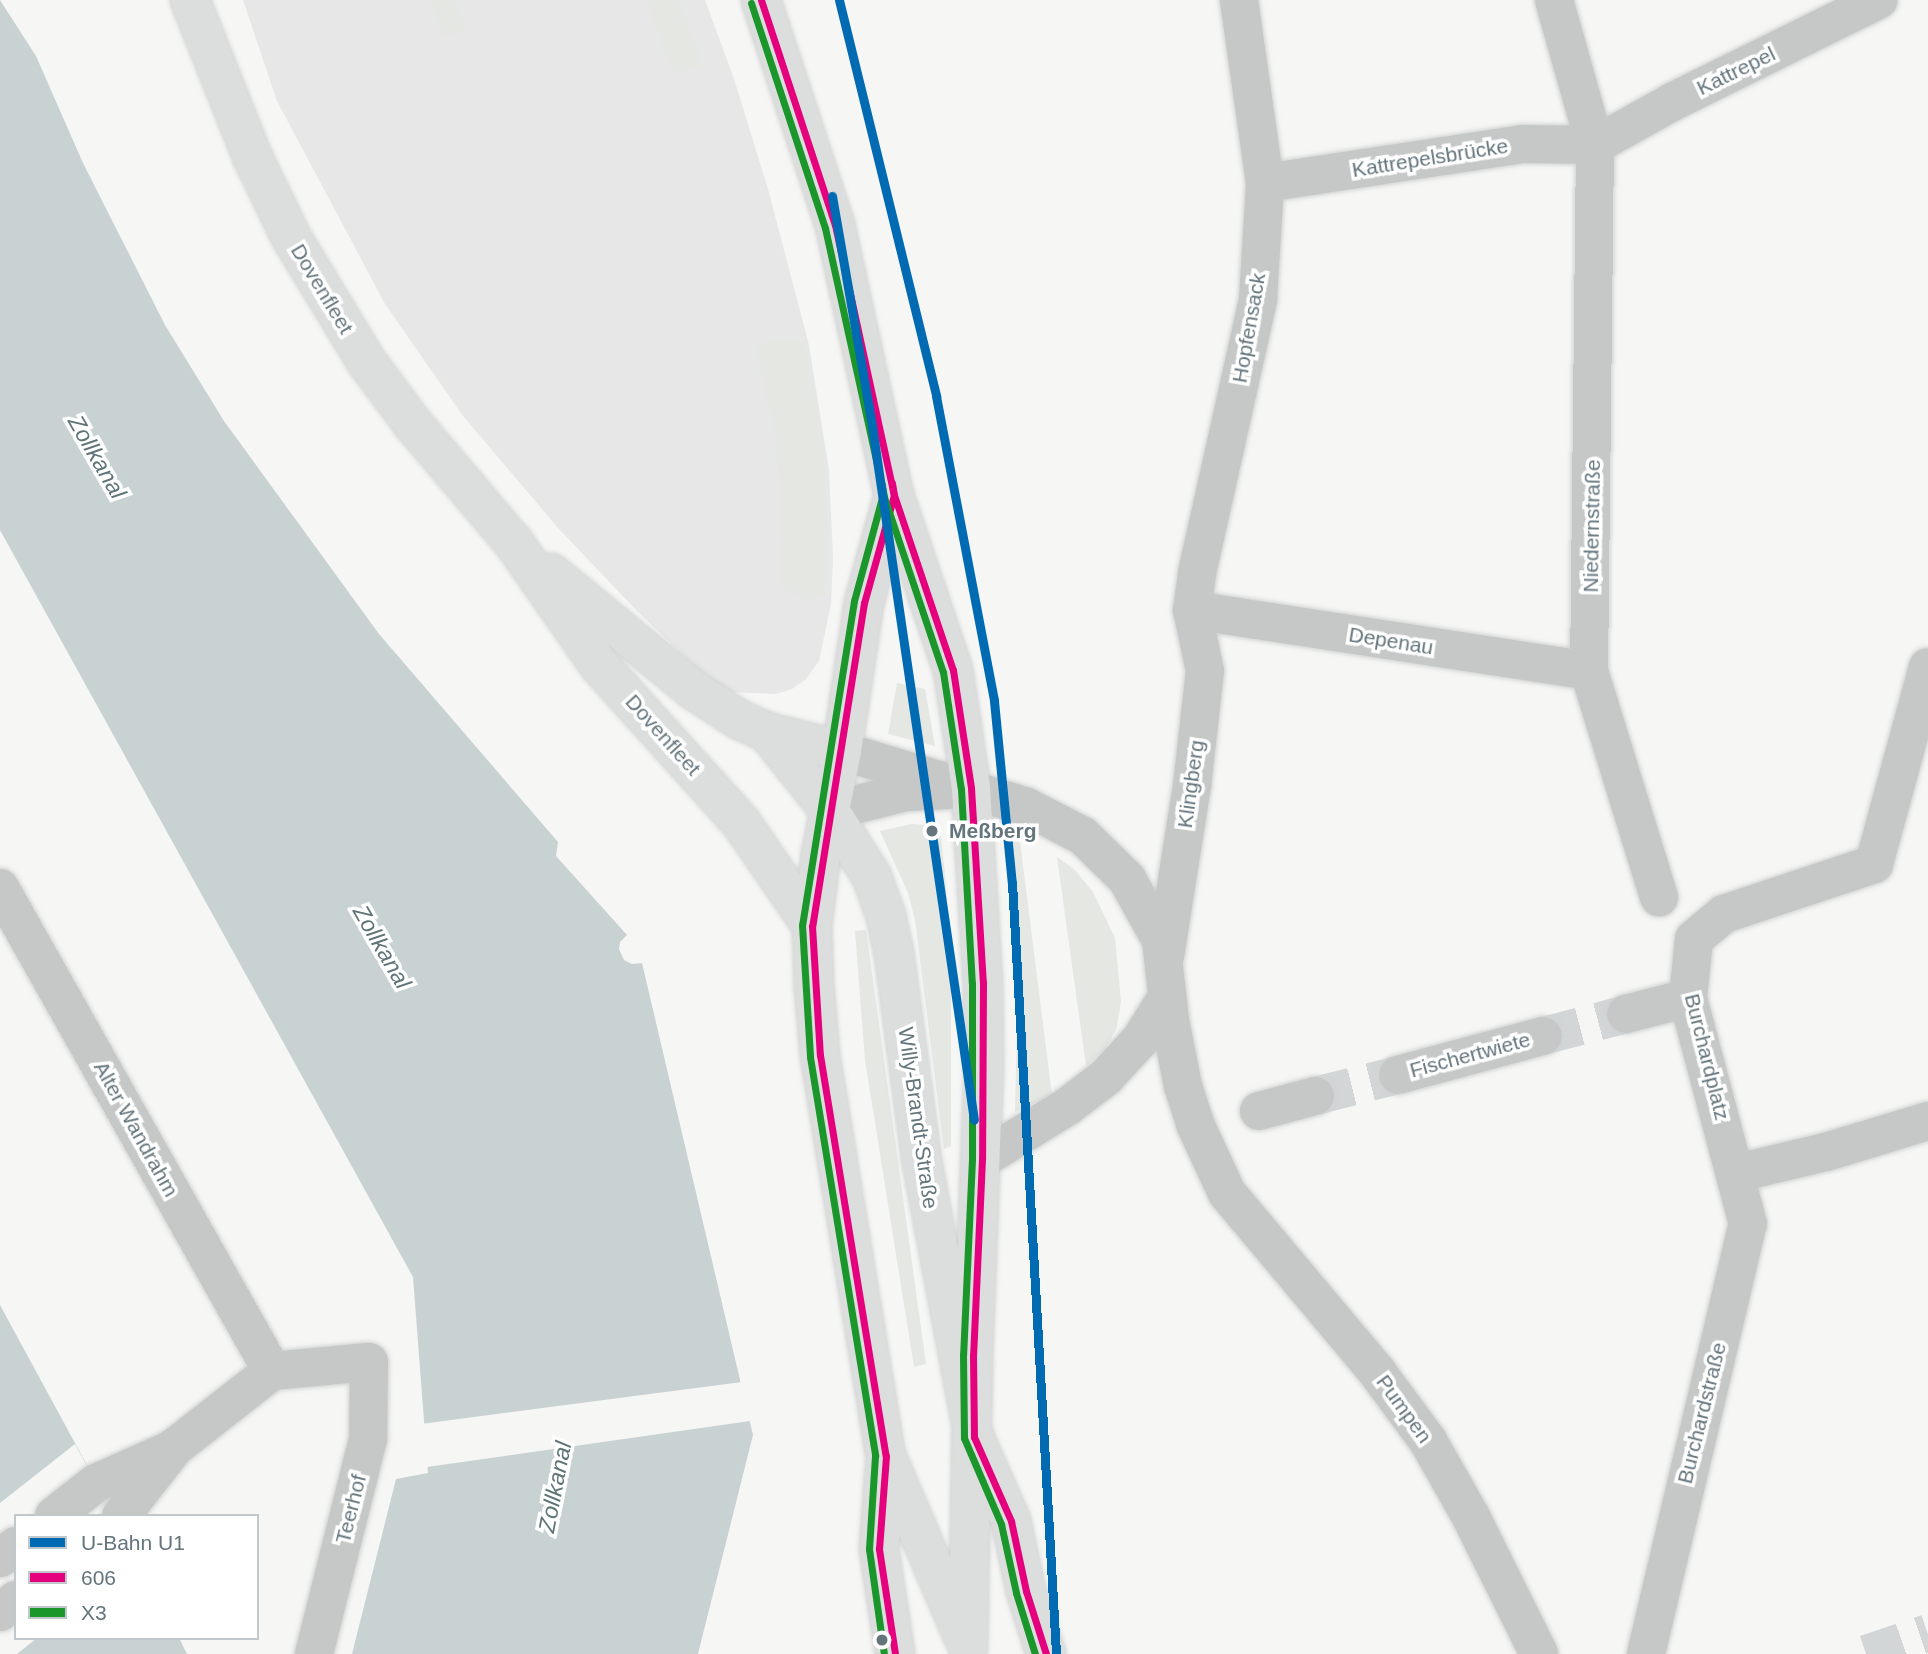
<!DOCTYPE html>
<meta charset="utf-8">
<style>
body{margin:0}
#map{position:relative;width:1928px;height:1654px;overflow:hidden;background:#f6f6f5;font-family:Helvetica,sans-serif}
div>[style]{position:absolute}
.built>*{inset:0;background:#e6e7e6}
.green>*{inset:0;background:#e5e7e2}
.water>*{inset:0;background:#c8d2d3}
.pier>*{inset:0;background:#f6f6f5}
.street-tunnel>*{height:38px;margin-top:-19px;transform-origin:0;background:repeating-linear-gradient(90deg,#d2d6d7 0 38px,transparent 0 57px)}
.roads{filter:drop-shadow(0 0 2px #d1d3d3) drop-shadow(0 0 2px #d1d3d3)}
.street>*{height:38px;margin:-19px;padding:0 19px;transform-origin:19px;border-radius:19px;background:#c6c8c8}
.secondary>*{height:38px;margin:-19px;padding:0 19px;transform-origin:19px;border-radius:19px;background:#dcdddd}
.primary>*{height:38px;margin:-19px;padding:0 19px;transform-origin:19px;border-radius:19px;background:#dcdddd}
.bus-1>*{height:7px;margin:-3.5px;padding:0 3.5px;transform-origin:3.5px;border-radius:3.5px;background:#e5007d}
.bus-2>*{height:7px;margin:-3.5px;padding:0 3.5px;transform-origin:3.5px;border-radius:3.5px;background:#1a962b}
.metro-1>*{height:9px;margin:-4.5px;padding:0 4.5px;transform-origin:4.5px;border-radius:4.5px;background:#006ab3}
.dots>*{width:19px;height:19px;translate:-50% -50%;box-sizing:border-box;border:4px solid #fff;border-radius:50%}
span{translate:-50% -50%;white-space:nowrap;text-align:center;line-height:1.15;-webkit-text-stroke:7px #fff;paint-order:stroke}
.street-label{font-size:21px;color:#64757c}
.stop-label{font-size:21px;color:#64757c;font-weight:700}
.left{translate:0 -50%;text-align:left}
.water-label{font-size:23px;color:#5f7478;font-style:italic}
.legend{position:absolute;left:14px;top:1514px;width:245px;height:126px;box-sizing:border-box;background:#fff;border:2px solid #c1c8cb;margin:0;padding:9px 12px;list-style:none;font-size:21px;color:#64757c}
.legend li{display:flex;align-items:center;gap:14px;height:35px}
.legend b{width:35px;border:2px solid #c1c8cb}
</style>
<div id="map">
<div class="built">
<div style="clip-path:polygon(243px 0,705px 0,734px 79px,768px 189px,809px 345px,829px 470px,833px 558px,831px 604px,819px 661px,806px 679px,792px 689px,776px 694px,732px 692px,712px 683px,638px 612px,559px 529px,463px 416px,385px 304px,277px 101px)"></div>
</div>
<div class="green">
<div style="clip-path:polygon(430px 0,455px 0,466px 29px,443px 37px)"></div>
<div style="clip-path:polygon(646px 0,679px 0,702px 63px,673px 74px)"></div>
<div style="clip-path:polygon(785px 338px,805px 344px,823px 439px,827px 538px,825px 595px,806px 600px,780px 585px,782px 538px,777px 445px,756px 346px)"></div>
<div style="clip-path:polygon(897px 683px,925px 689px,935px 746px,888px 734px)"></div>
<div style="clip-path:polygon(912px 824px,940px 826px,946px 885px,951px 980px,951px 1146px,944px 1149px,915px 920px,908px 893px,880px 831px)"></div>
<div style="clip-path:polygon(1007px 840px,1020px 842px,1052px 1095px,1015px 1112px,1017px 1024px)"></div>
<div style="clip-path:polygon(1057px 857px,1075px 870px,1093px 892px,1115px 938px,1121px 1001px,1117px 1027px,1106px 1049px,1086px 1066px)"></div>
<div style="clip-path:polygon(866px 930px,926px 1364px,914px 1367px,865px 1060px,855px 931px)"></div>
</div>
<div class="water">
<div style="clip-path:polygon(0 0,36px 56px,83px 163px,165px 325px,224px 421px,379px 634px,558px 842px,556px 856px,627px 935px,620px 942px,619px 949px,624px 960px,632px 964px,642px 963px,753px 1435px,698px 1654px,352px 1654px,396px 1479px,428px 1473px,413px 1277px,0 530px)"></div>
<div style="clip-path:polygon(0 1305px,107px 1502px,16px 1516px,16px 1638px,179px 1638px,187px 1654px,0 1654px)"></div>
</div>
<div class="pier">
<div style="clip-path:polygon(742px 1382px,750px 1421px,427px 1467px,427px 1471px,394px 1476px,425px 1470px,421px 1424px)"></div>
<div style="clip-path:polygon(75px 1444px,114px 1516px,16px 1516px,16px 1638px,37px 1638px,17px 1654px,0 1654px,0 1503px)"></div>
</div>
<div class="street-tunnel">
<div style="left:1543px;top:1036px;width:86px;rotate:-14.8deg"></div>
<div style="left:1315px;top:1096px;width:86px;rotate:-14.2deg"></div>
<div style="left:1866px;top:1654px;width:65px;rotate:-18.7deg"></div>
</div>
<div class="roads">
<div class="street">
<div style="left:1554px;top:0;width:151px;rotate:74.2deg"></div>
<div style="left:1595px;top:145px;width:526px;rotate:90.65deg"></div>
<div style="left:1589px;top:671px;width:237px;rotate:72.8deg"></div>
<div style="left:1265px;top:183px;width:261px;rotate:-8.6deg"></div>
<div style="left:1523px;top:144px;width:72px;rotate:0.8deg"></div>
<div style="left:1595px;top:145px;width:90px;rotate:-29.1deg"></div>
<div style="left:1674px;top:101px;width:228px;rotate:-26.3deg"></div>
<div style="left:1192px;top:610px;width:402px;rotate:8.7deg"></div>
<div style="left:842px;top:751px;width:193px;rotate:16.8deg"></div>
<div style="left:1027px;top:807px;width:63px;rotate:27.4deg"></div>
<div style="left:1083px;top:836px;width:62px;rotate:44.3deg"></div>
<div style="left:1127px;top:879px;width:70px;rotate:60.9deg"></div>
<div style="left:1161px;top:940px;width:81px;rotate:83.6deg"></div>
<div style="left:1170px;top:1020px;width:67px;rotate:78.9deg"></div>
<div style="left:1183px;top:1086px;width:40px;rotate:72deg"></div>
<div style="left:1195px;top:1124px;width:76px;rotate:65.1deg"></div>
<div style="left:1227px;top:1193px;width:234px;rotate:50deg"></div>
<div style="left:1377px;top:1372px;width:86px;rotate:53.5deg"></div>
<div style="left:1428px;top:1441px;width:87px;rotate:60.5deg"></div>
<div style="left:1471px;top:1517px;width:153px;rotate:63.6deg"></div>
<div style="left:830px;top:811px;width:78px;rotate:-14deg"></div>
<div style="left:906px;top:792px;width:42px;rotate:-2.7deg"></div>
<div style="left:0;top:888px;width:554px;rotate:60.61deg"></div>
<div style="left:1165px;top:956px;width:172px;rotate:-81deg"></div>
<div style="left:1192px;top:786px;width:116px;rotate:-83.6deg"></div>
<div style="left:1205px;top:671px;width:62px;rotate:-102deg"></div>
<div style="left:1192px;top:610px;width:37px;rotate:-82deg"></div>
<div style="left:1197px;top:573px;width:281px;rotate:-77.4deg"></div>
<div style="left:1258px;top:299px;width:116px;rotate:-86.5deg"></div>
<div style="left:1265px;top:183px;width:185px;rotate:-98.1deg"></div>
<div style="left:1626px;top:1014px;width:64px;rotate:-14.5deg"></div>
<div style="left:1398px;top:1075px;width:150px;rotate:-15.1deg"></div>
<div style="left:1259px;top:1111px;width:58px;rotate:-15deg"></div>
<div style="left:982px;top:1159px;width:101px;rotate:-31.6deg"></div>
<div style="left:1068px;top:1106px;width:48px;rotate:-37.3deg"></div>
<div style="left:1106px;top:1077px;width:52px;rotate:-47.4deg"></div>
<div style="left:1141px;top:1039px;width:49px;rotate:-58.2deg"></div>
<div style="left:1737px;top:1173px;width:91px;rotate:-13.3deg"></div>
<div style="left:1826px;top:1152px;width:107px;rotate:-16.9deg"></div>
<div style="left:54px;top:1516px;width:53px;rotate:-38.2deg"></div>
<div style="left:96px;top:1483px;width:81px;rotate:-24deg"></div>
<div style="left:121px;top:1516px;width:88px;rotate:-52deg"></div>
<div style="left:175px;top:1447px;width:123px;rotate:-38.1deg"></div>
<div style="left:272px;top:1371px;width:97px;rotate:-5.3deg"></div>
<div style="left:369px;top:1362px;width:77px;rotate:90.7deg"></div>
<div style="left:368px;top:1439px;width:222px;rotate:104.1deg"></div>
<div style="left:0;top:1558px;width:20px;rotate:-37deg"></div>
<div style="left:0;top:1612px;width:20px;rotate:-37deg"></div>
<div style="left:1646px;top:1654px;width:442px;rotate:-76.7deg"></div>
<div style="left:1748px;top:1224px;width:234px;rotate:-104.9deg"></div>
<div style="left:1688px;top:998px;width:59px;rotate:-84.2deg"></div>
<div style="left:1694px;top:939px;width:39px;rotate:-40deg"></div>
<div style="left:1724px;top:914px;width:158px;rotate:-18.4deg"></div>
<div style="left:1874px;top:864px;width:204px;rotate:-74.7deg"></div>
</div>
<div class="secondary">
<div style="left:190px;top:0;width:168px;rotate:68.3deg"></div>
<div style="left:252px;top:156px;width:90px;rotate:64.3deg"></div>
<div style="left:291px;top:237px;width:145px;rotate:58.8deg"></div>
<div style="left:366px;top:361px;width:79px;rotate:53.3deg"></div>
<div style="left:413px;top:424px;width:156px;rotate:49.7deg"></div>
<div style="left:514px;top:543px;width:149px;rotate:55.1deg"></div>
<div style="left:599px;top:665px;width:214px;rotate:48deg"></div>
<div style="left:742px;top:824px;width:124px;rotate:55.5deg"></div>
<div style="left:551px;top:573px;width:183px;rotate:39.4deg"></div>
<div style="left:692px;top:689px;width:57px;rotate:32.9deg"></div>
<div style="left:740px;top:720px;width:30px;rotate:24deg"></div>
<div style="left:767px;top:732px;width:77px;rotate:14.2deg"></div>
<div style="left:767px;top:732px;width:101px;rotate:51.4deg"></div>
<div style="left:830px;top:811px;width:78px;rotate:57.5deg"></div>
<div style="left:872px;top:877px;width:41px;rotate:70.3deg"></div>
<div style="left:886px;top:916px;width:38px;rotate:78deg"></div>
<div style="left:894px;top:953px;width:211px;rotate:82.4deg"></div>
<div style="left:922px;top:1162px;width:280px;rotate:79.3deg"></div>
<div style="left:974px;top:1437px;width:92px;rotate:66.2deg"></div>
<div style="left:1011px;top:1521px;width:72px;rotate:77.9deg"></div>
<div style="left:1026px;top:1591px;width:66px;rotate:72.4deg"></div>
<div style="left:886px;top:1456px;width:93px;rotate:94.3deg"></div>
<div style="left:879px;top:1549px;width:106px;rotate:81.3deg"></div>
</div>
<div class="primary">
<div style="left:761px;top:0;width:237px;rotate:71.8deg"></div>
<div style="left:835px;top:225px;width:276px;rotate:77.7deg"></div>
<div style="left:894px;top:495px;width:185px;rotate:71.4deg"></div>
<div style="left:953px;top:670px;width:119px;rotate:81.3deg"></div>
<div style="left:971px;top:788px;width:195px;rotate:86.5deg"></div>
<div style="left:983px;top:983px;width:83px;rotate:89.3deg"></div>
<div style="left:984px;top:1066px;width:289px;rotate:92.2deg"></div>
<div style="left:973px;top:1355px;width:293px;rotate:91deg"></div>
<div style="left:894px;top:495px;width:112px;rotate:105.5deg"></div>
<div style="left:864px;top:603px;width:150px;rotate:98.5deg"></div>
<div style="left:842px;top:751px;width:105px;rotate:101.5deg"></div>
<div style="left:821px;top:854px;width:73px;rotate:97.1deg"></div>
<div style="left:812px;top:926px;width:60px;rotate:88.1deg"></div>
<div style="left:814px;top:986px;width:69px;rotate:85deg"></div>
<div style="left:820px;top:1055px;width:406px;rotate:80.7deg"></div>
<div style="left:886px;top:1456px;width:196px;rotate:66.8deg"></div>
</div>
</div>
<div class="bus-1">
<div style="left:761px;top:0;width:237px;rotate:71.8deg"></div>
<div style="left:835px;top:225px;width:276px;rotate:77.7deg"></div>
<div style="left:894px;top:495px;width:185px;rotate:71.4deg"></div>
<div style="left:953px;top:670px;width:119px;rotate:81.3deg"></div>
<div style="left:971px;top:788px;width:195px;rotate:86.5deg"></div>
<div style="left:983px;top:983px;width:176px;rotate:90.3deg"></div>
<div style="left:982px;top:1159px;width:196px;rotate:92.6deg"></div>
<div style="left:973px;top:1355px;width:82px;rotate:89.3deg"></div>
<div style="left:974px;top:1437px;width:92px;rotate:66.2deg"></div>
<div style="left:1011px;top:1521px;width:72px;rotate:77.9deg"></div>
<div style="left:1026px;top:1591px;width:66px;rotate:72.4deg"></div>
<div style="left:892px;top:483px;width:12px;rotate:81deg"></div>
<div style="left:894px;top:495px;width:112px;rotate:105.5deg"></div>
<div style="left:864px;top:603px;width:327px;rotate:99.1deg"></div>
<div style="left:812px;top:926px;width:129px;rotate:86.5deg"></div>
<div style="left:820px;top:1055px;width:406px;rotate:80.7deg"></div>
<div style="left:886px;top:1456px;width:93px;rotate:94.3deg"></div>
<div style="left:879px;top:1549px;width:106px;rotate:81.3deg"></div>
</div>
<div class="bus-2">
<div style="left:751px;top:3px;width:237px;rotate:71.8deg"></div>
<div style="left:825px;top:228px;width:275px;rotate:77.6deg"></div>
<div style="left:884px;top:497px;width:185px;rotate:71.4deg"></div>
<div style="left:943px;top:672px;width:118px;rotate:81.3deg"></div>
<div style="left:961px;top:789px;width:194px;rotate:86.8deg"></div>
<div style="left:972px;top:983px;width:176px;rotate:90deg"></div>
<div style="left:972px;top:1159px;width:196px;rotate:92.6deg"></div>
<div style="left:963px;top:1355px;width:83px;rotate:89.3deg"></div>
<div style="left:964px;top:1438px;width:94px;rotate:66.7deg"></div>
<div style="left:1001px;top:1524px;width:71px;rotate:77.7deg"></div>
<div style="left:1016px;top:1593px;width:64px;rotate:72.7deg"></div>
<div style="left:882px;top:485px;width:9px;rotate:84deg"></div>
<div style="left:883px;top:494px;width:111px;rotate:105.2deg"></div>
<div style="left:854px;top:601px;width:328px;rotate:99.1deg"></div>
<div style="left:802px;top:925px;width:132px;rotate:86.5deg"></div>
<div style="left:810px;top:1057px;width:404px;rotate:80.7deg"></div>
<div style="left:875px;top:1456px;width:93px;rotate:93.7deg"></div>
<div style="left:869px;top:1549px;width:106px;rotate:81.9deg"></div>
</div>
<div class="metro-1">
<div style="left:839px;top:0;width:408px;rotate:76.2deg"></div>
<div style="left:936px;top:396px;width:310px;rotate:79.2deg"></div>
<div style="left:994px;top:701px;width:183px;rotate:84.4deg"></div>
<div style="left:1012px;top:883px;width:772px;rotate:86.73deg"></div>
<div style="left:832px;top:196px;width:233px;rotate:80.1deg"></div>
<div style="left:872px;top:426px;width:701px;rotate:81.64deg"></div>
</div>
<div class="dots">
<div style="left:932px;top:831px;background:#64757c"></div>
<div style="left:882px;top:1640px;background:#64757c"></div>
</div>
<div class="street-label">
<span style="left:1736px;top:71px;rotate:-26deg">Kattrepel</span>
<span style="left:1430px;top:158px;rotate:-9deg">Kattrepelsbrücke</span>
<span style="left:322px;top:289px;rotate:59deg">Dovenfleet</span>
<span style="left:1249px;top:328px;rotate:-80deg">Hopfensack</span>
<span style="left:1592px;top:526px;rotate:-89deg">Niedernstraße</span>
<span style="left:1391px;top:641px;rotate:9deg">Depenau</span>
<span style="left:663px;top:735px;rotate:48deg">Dovenfleet</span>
<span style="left:1191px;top:784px;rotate:-82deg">Klingberg</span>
<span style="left:1470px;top:1055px;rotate:-15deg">Fischertwiete</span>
<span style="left:1707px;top:1057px;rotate:76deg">Burchardplatz</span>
<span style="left:918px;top:1118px;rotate:82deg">Willy-Brandt-Straße</span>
<span style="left:136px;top:1129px;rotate:61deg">Alter Wandrahm</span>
<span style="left:1404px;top:1409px;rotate:54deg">Pumpen</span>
<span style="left:1702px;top:1413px;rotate:-76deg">Burchardstraße</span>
<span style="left:351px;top:1509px;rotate:-76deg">Teerhof</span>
</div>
<div class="stop-label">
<span class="left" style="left:949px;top:831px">Meßberg</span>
</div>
<div class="water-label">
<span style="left:97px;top:457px;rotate:60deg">Zollkanal</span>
<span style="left:382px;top:947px;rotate:60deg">Zollkanal</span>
<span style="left:555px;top:1487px;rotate:-79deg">Zollkanal</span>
</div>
<ul class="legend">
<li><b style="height:9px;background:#006ab3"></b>U-Bahn U1</li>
<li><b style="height:9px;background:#e5007d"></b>606</li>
<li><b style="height:9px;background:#1a962b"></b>X3</li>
</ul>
</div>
